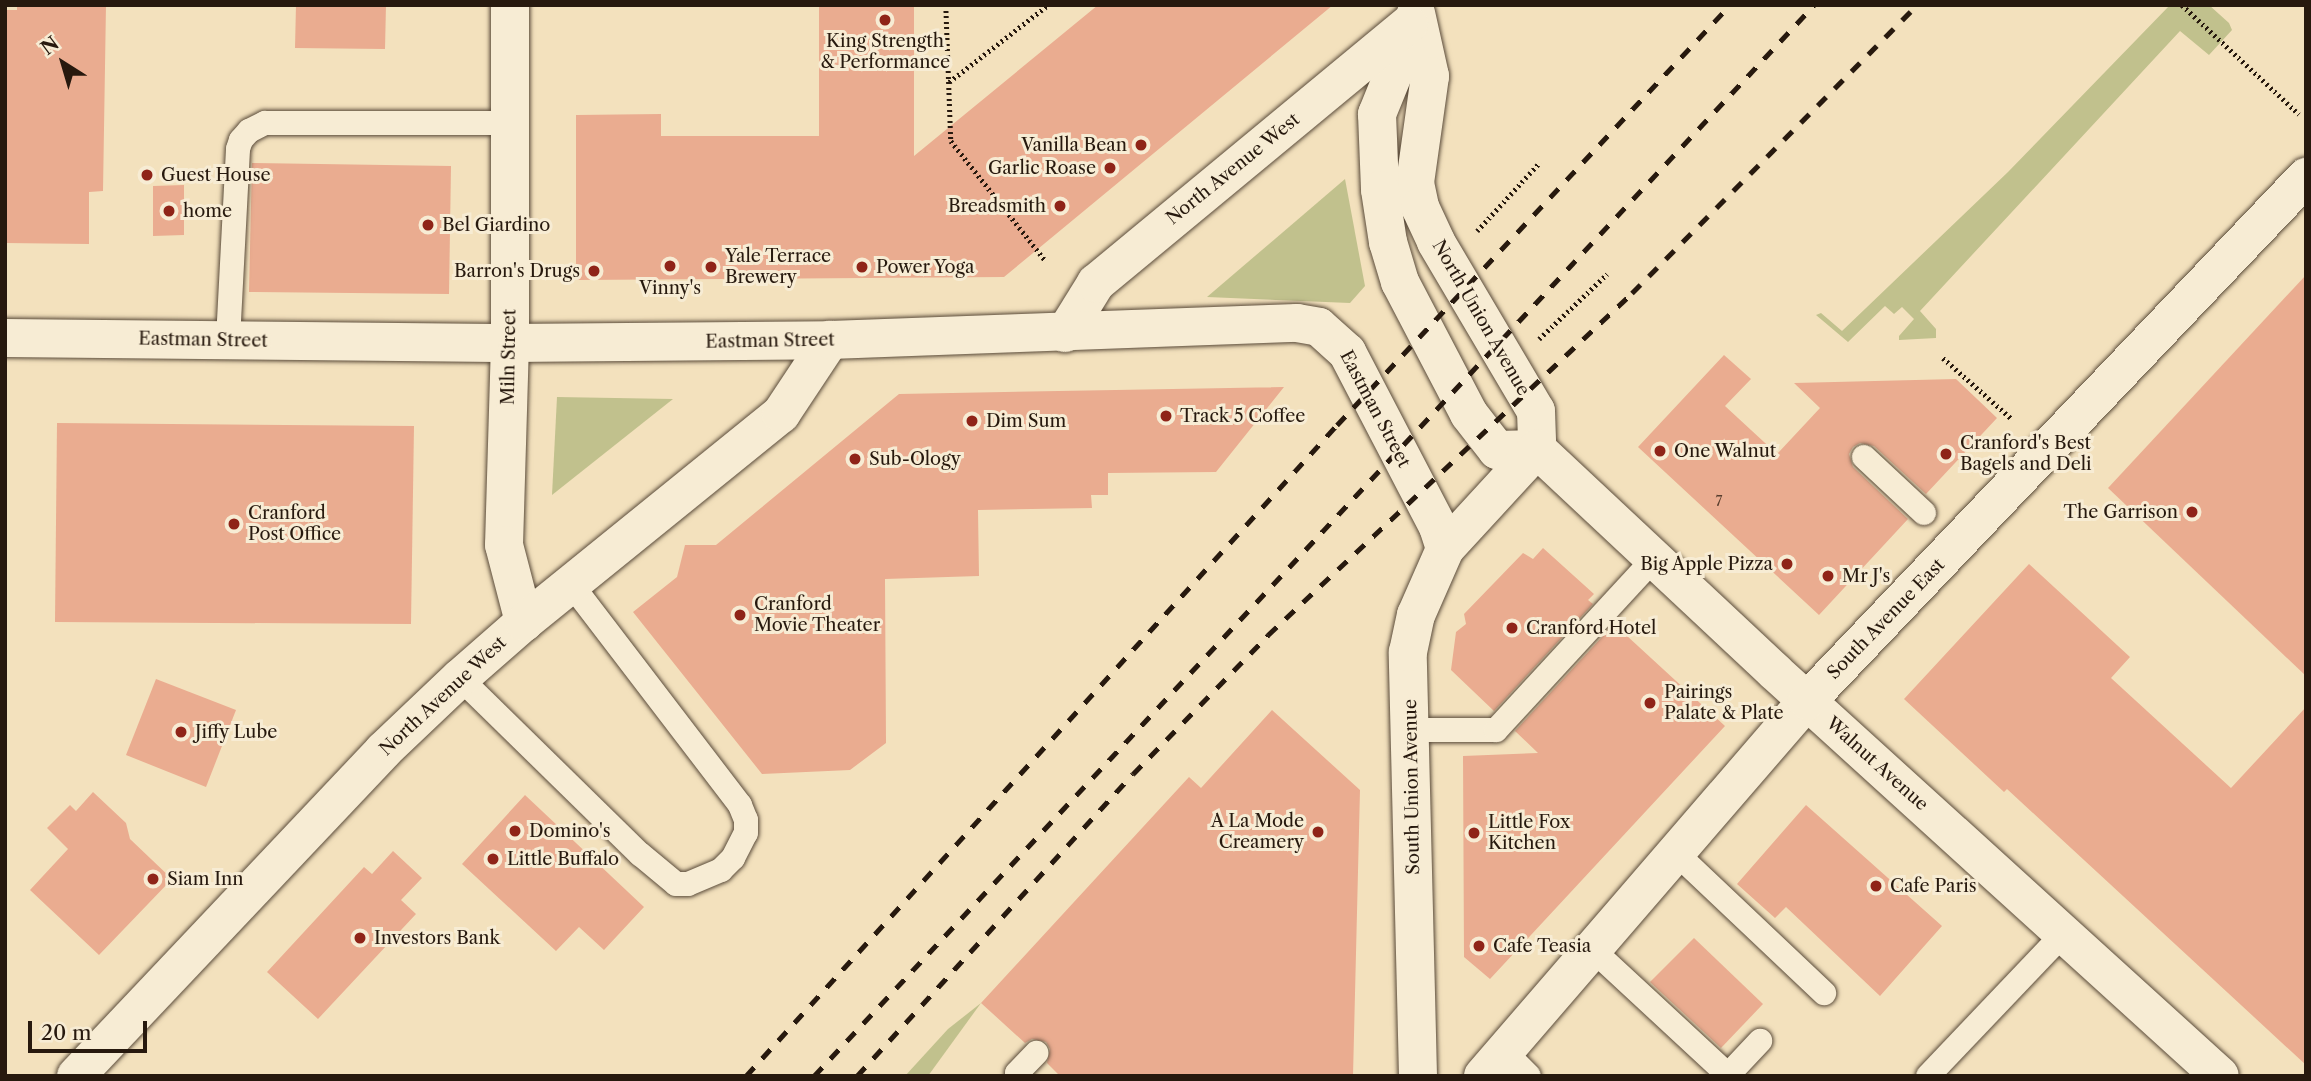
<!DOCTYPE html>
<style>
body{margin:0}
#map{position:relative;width:2311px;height:1081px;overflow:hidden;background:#f3e1bd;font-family:"Libre Caslon Text",serif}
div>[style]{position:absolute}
.green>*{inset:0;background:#c1c18d}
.building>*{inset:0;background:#eaac90}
.path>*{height:4.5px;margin-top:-2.25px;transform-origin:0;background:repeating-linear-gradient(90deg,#27190e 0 2px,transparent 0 5.5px)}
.roads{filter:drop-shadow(0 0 2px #5a4b3a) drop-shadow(0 0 2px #5a4b3a)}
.lane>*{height:24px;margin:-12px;padding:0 12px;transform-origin:12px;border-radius:12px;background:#f7ecd4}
.street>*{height:38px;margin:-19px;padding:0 19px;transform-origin:19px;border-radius:19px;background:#f7ecd4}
.secondary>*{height:38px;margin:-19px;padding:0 19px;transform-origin:19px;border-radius:19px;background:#f7ecd4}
.rail>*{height:5px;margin-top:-2.5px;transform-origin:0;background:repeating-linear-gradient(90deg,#27190e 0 12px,transparent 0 24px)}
.dots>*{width:19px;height:19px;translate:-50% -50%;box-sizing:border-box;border:4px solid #f7ecd4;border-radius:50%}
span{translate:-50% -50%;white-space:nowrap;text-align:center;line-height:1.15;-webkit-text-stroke:6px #f7ecd4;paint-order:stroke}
.number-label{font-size:14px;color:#583e2e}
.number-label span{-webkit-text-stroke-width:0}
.poi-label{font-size:18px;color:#27190e}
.right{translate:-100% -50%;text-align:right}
.left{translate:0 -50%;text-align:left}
.street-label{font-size:18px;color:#27190e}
.frame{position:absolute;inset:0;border:7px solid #27190e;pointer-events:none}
.north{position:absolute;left:28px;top:28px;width:70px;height:70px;-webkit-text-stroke:5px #f7ecd4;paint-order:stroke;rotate:323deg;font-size:19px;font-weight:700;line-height:28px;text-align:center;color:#27190e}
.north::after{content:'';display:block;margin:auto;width:24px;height:32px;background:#27190e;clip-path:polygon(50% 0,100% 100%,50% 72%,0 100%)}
.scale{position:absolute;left:28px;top:1021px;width:119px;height:32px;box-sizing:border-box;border:4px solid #27190e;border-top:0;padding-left:9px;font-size:21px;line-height:24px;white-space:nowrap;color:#27190e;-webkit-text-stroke:5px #f7ecd4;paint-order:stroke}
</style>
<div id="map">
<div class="green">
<div style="clip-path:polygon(2170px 5px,2209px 5px,2229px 23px,2232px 30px,2209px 55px,2180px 31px,1920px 311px,1936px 329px,1936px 338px,1899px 340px,1899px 336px,1914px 319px,1902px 307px,1894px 314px,1885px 306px,1848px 342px,1816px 315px,1821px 313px,1842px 331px,2008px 172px)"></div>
<div style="clip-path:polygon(1345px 179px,1365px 286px,1350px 303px,1207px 297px)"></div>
<div style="clip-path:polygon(557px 397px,673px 399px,552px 495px)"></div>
<div style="clip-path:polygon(981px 1003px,928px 1076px,905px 1076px,948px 1029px)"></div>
</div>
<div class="building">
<div style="clip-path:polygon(17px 5px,106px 5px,103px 191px,89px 192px,89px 244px,5px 243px,5px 10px,17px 10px)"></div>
<div style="clip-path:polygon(296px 5px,386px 5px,385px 49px,295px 48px)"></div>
<div style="clip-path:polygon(819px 5px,914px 5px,914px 156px,1098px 5px,1333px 5px,1004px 277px,576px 280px,576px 115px,661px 114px,661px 136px,819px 136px)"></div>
<div style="clip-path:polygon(252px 163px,451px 166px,449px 294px,249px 292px)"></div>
<div style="clip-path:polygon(184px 185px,184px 235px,153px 236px,153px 186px)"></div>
<div style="clip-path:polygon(2306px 275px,2306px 676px,2108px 488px)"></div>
<div style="clip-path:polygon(1724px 355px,1751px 379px,1725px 406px,1777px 454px,1820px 408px,1794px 383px,1956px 379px,1997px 418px,1926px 494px,1874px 446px,1860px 443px,1853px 447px,1849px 454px,1853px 467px,1908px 519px,1819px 615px,1638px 447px)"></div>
<div style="clip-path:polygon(1284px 387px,1216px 472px,1108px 473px,1108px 495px,1091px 495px,1092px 508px,978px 510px,979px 576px,885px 579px,886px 743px,850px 770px,762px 774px,633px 612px,677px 577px,685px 545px,716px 545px,899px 394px)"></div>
<div style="clip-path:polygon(57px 423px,414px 426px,411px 624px,55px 622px)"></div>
<div style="clip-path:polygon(1543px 548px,1594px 594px,1588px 600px,1593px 604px,1494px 711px,1451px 670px,1456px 632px,1466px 624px,1464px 614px,1523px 553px,1533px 559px)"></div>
<div style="clip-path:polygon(2029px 564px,2130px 657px,2111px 678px,2231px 788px,2306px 707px,2306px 1065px,2007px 789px,2004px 792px,1904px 699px)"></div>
<div style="clip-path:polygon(1614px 624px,1725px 726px,1490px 979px,1464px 957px,1463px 756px,1538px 753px,1515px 731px)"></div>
<div style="clip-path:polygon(156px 679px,236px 710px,206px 787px,126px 755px)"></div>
<div style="clip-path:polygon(1272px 710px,1360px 790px,1353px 1076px,1060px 1076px,1047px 1063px,1050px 1049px,1046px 1042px,1032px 1039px,1025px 1043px,981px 1003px,1189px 777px,1201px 788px)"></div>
<div style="clip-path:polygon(93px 792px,126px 823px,130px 839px,172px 879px,99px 955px,30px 890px,68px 849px,47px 828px,70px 805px,76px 811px)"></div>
<div style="clip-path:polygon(525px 795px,644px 907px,604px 950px,579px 927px,556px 951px,462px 864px)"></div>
<div style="clip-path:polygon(1806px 805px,1942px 926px,1880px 996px,1786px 907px,1775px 918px,1737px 884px)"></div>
<div style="clip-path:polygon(393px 851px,422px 878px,401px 900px,416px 914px,318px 1019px,267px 972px,364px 867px,372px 874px)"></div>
<div style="clip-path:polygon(1694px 938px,1763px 1004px,1721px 1048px,1650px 982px)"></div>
</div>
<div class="path">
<div style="left:946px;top:5px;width:136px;rotate:87.9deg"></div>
<div style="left:951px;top:141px;width:152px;rotate:51.7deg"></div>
<div style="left:2182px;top:5px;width:160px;rotate:43deg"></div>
<div style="left:949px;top:82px;width:125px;rotate:-37.9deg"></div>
<div style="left:1477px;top:231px;width:93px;rotate:-47.6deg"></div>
<div style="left:1539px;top:339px;width:94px;rotate:-43.7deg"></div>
<div style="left:1943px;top:358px;width:92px;rotate:41.5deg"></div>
</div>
<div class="roads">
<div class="lane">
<div style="left:228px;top:340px;width:191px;rotate:-87deg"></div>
<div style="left:238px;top:149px;width:9px;rotate:-72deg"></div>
<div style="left:241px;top:140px;width:12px;rotate:-48deg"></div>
<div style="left:249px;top:131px;width:18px;rotate:-27deg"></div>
<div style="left:265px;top:123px;width:245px"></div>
<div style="left:1864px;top:457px;width:82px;rotate:43deg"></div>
<div style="left:460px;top:678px;width:252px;rotate:44.4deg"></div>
<div style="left:640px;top:854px;width:47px;rotate:39.8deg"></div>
<div style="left:676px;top:884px;width:12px"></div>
<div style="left:688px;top:884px;width:36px;rotate:-23deg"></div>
<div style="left:721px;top:870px;width:17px;rotate:-45deg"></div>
<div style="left:733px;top:858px;width:28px;rotate:-63deg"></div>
<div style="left:746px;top:833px;width:13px;rotate:-90deg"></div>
<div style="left:746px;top:820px;width:16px;rotate:-112deg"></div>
<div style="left:740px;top:805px;width:278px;rotate:-127.4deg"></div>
<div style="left:1411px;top:730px;width:85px"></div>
<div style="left:1496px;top:730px;width:231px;rotate:-47.3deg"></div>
<div style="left:1676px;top:853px;width:204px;rotate:43.4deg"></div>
<div style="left:1592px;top:949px;width:185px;rotate:42.8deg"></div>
<div style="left:1728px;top:1075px;width:47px;rotate:-46.7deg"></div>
<div style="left:1504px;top:1051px;width:35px;rotate:45deg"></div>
<div style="left:1020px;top:1076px;width:4px;rotate:-135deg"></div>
<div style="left:1017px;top:1073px;width:28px;rotate:-46deg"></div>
<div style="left:1928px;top:1076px;width:197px;rotate:-46.4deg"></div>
</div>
<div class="street">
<div style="left:510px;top:5px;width:338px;rotate:90deg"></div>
<div style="left:510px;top:343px;width:202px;rotate:91.7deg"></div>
<div style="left:504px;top:545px;width:80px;rotate:75.4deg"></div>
<div style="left:5px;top:338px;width:505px;rotate:0.57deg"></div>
<div style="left:510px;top:343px;width:320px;rotate:-0.5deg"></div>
</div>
<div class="secondary">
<div style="left:1416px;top:13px;width:65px;rotate:77.5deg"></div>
<div style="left:1430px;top:76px;width:108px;rotate:98deg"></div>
<div style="left:1415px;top:183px;width:25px;rotate:78deg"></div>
<div style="left:1420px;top:207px;width:38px;rotate:65deg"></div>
<div style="left:1436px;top:242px;width:196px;rotate:59.4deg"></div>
<div style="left:1536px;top:411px;width:38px;rotate:88deg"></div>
<div style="left:1416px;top:18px;width:104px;rotate:112.1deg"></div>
<div style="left:1377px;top:114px;width:76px;rotate:87.7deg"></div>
<div style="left:1380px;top:190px;width:53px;rotate:81.3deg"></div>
<div style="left:1388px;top:242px;width:42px;rotate:73.3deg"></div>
<div style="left:1400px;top:282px;width:149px;rotate:62.4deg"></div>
<div style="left:1469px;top:414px;width:46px;rotate:52.1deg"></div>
<div style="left:1497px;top:450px;width:40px;rotate:-1.4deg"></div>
<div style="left:1065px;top:333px;width:59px;rotate:-58.2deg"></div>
<div style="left:1096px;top:283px;width:406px;rotate:-39.6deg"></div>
<div style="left:1537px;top:449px;width:325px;rotate:43.1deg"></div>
<div style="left:1774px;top:671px;width:602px;rotate:42.24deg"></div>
<div style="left:76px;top:1076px;width:447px;rotate:-46.6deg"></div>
<div style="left:383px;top:751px;width:106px;rotate:-43.5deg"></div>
<div style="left:460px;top:678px;width:85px;rotate:-41.2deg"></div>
<div style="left:524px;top:622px;width:331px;rotate:-39deg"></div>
<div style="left:781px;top:414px;width:89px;rotate:-56.5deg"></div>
<div style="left:830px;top:340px;width:467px;rotate:-2.1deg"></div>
<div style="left:1297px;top:323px;width:22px;rotate:10deg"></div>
<div style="left:1319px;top:327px;width:38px;rotate:42deg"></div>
<div style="left:1347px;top:352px;width:197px;rotate:62.5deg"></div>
<div style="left:1438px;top:527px;width:23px;rotate:72deg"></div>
<div style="left:1418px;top:1076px;width:424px;rotate:-91.4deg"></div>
<div style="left:1408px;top:652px;width:38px;rotate:-78deg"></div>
<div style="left:1416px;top:615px;width:72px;rotate:-66.3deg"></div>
<div style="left:1445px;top:549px;width:136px;rotate:-47.4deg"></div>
<div style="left:1483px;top:1076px;width:496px;rotate:-49.2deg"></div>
<div style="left:1807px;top:701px;width:724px;rotate:-46.4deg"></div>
</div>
</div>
<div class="rail">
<div style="left:746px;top:1076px;width:879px;rotate:-47.77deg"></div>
<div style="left:1337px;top:425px;width:575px;rotate:-46.9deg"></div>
<div style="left:814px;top:1076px;width:1465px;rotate:-46.96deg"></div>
<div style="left:857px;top:1076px;width:409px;rotate:-47.6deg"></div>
<div style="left:1133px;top:774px;width:194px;rotate:-45.8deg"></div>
<div style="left:1268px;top:635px;width:499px;rotate:-43.2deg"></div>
<div style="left:1632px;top:293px;width:405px;rotate:-45.3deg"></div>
</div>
<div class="dots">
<div style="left:885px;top:20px;background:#8f2418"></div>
<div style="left:1141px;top:145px;background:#8f2418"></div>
<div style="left:1110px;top:168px;background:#8f2418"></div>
<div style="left:147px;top:175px;background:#8f2418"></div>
<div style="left:1060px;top:206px;background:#8f2418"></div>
<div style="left:169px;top:211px;background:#8f2418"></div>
<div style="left:428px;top:225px;background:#8f2418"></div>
<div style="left:670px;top:266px;background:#8f2418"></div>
<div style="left:711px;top:267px;background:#8f2418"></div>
<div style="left:862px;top:267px;background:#8f2418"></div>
<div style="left:594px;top:271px;background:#8f2418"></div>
<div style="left:1166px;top:416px;background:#8f2418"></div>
<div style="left:972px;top:421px;background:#8f2418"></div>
<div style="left:1660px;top:451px;background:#8f2418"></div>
<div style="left:1946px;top:454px;background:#8f2418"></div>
<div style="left:855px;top:459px;background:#8f2418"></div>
<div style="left:2192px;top:512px;background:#8f2418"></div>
<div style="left:234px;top:524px;background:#8f2418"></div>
<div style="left:1787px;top:564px;background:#8f2418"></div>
<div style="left:1828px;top:576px;background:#8f2418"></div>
<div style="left:740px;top:615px;background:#8f2418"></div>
<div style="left:1512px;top:628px;background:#8f2418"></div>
<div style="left:1650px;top:703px;background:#8f2418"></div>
<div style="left:181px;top:732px;background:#8f2418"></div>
<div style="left:515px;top:831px;background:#8f2418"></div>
<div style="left:1318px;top:832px;background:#8f2418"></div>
<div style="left:1474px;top:833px;background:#8f2418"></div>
<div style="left:493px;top:859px;background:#8f2418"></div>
<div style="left:153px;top:879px;background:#8f2418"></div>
<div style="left:1876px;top:886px;background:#8f2418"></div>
<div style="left:360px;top:938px;background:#8f2418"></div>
<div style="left:1479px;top:946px;background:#8f2418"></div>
</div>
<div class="number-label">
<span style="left:1719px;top:501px">7</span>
</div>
<div class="poi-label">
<span style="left:885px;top:52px">King Strength<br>&amp; Performance</span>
<span class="right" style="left:1127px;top:145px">Vanilla Bean</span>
<span class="right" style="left:1096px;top:168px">Garlic Roase</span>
<span class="left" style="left:161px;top:175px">Guest House</span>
<span class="right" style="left:1046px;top:206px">Breadsmith</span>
<span class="left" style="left:183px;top:211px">home</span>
<span class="left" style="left:442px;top:225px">Bel Giardino</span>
<span class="left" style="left:725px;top:267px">Yale Terrace<br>Brewery</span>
<span class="left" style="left:876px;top:267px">Power Yoga</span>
<span class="right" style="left:580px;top:271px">Barron's Drugs</span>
<span style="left:670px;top:288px">Vinny's</span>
<span class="left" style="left:1180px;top:416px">Track 5 Coffee</span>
<span class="left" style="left:986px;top:421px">Dim Sum</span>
<span class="left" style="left:1960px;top:454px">Cranford's Best<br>Bagels and Deli</span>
<span class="left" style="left:1674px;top:451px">One Walnut</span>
<span class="left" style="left:869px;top:459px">Sub-Ology</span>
<span class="right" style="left:2178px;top:512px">The Garrison</span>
<span class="left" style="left:248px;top:524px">Cranford<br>Post Office</span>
<span class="right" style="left:1773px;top:564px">Big Apple Pizza</span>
<span class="left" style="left:1842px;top:576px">Mr J's</span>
<span class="left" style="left:754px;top:615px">Cranford<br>Movie Theater</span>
<span class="left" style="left:1526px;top:628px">Cranford Hotel</span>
<span class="left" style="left:1664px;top:703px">Pairings<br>Palate &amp; Plate</span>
<span class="left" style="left:195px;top:732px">Jiffy Lube</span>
<span class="right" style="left:1304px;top:832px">A La Mode<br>Creamery</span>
<span class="left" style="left:1488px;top:833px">Little Fox<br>Kitchen</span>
<span class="left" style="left:529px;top:831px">Domino's</span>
<span class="left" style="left:507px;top:859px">Little Buffalo</span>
<span class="left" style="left:167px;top:879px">Siam Inn</span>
<span class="left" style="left:1890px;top:886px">Cafe Paris</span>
<span class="left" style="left:374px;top:938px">Investors Bank</span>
<span class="left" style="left:1493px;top:946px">Cafe Teasia</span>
</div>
<div class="street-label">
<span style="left:1233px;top:169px;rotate:-39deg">North Avenue West</span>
<span style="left:1481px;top:318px;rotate:60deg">North Union Avenue</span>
<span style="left:203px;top:340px;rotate:1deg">Eastman Street</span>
<span style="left:770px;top:341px;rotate:-1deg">Eastman Street</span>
<span style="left:509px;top:357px;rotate:-89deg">Miln Street</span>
<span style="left:1375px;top:409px;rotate:62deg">Eastman Street</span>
<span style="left:1886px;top:619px;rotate:-46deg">South Avenue East</span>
<span style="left:443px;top:696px;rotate:-43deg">North Avenue West</span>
<span style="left:1877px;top:764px;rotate:42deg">Walnut Avenue</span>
<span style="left:1412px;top:787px;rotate:-91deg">South Union Avenue</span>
</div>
<div class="frame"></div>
<div class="north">N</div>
<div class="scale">20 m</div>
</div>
